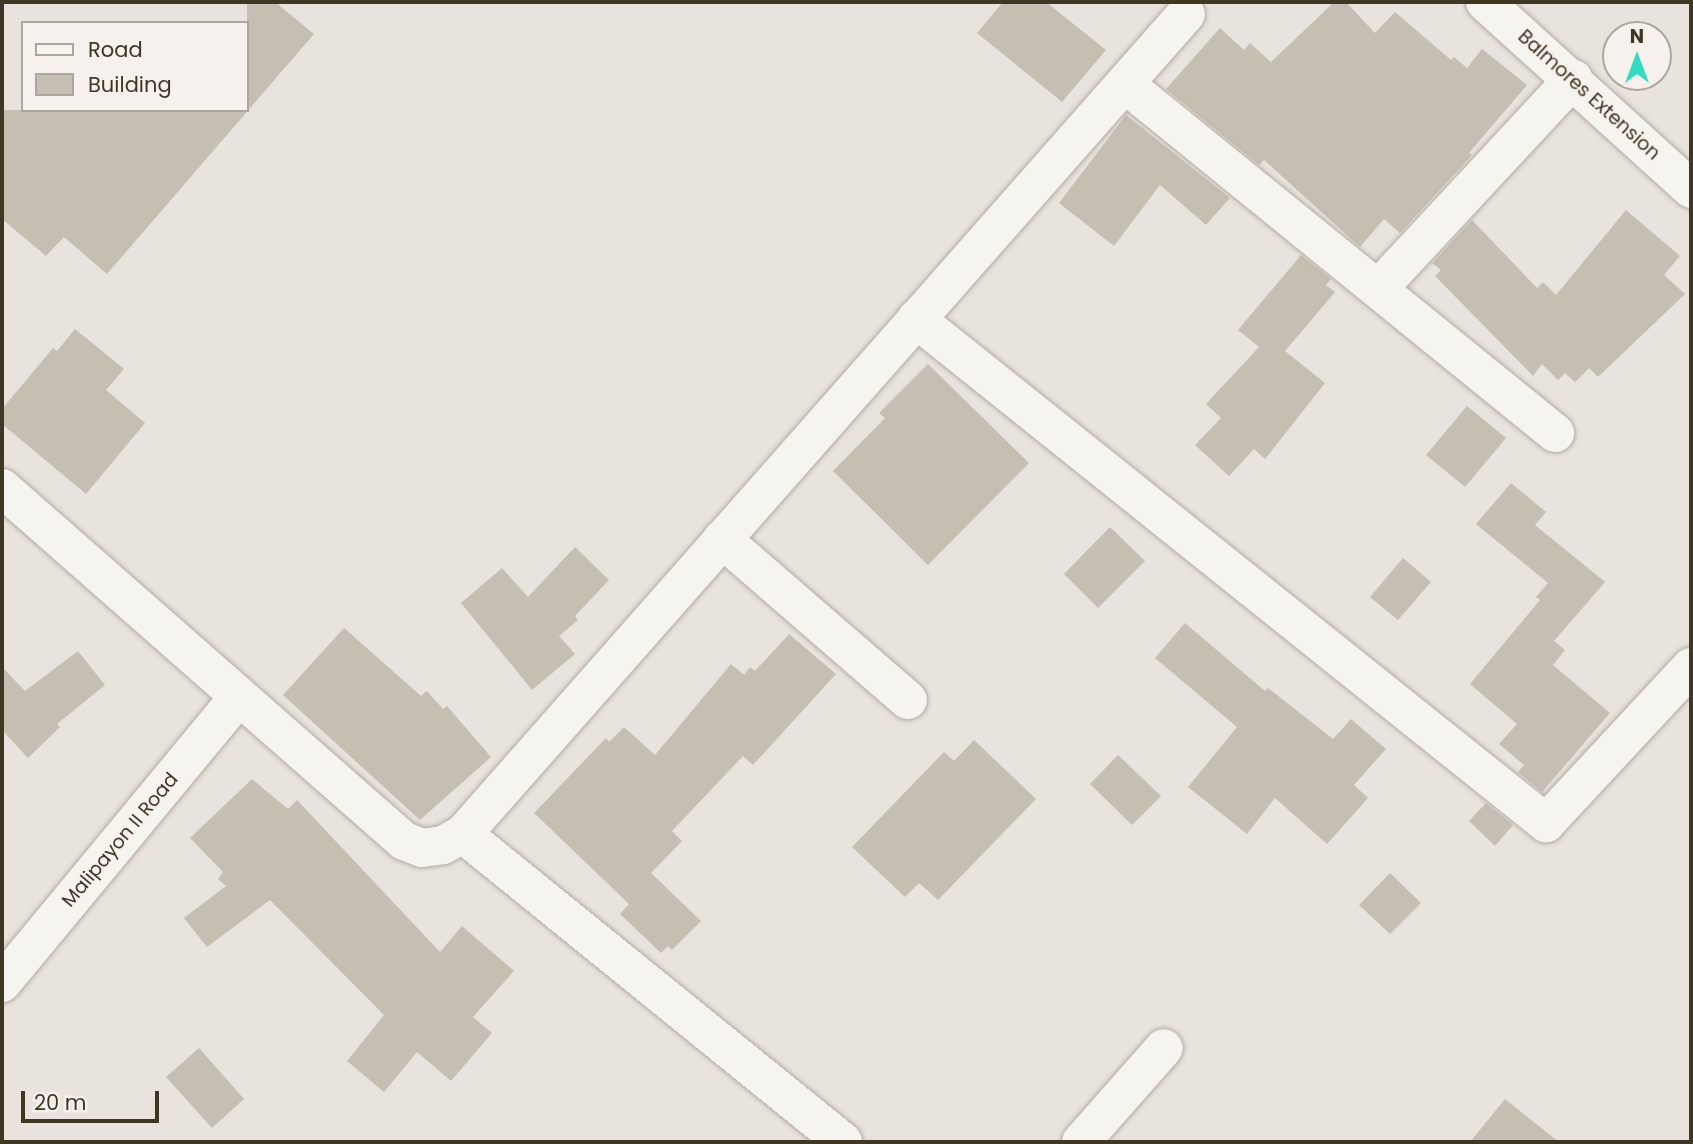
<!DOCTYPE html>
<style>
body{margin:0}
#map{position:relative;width:1693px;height:1144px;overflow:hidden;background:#e8e3dc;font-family:Poppins,sans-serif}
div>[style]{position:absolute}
.building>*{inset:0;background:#c5beb3}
.roads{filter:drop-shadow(0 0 2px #b2aca1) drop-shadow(0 0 2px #b2aca1)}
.minor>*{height:38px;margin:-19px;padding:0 19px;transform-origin:19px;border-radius:19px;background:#f6f4ef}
span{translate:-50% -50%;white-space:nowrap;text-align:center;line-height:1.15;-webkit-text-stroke:5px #f6f1ec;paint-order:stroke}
.street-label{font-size:19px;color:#403624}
.frame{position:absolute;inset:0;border:4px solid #403624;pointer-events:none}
.legend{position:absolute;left:21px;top:21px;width:228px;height:91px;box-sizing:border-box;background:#f6f1ec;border:2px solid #ada69c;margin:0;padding:9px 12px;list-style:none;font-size:21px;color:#403624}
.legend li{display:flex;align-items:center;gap:14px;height:35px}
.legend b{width:35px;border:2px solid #ada69c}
.north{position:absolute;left:1602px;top:21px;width:70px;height:70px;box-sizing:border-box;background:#f6f1ec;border:2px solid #ada69c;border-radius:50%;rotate:0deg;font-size:19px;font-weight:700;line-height:28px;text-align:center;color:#403624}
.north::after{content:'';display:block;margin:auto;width:24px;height:32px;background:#33dbc3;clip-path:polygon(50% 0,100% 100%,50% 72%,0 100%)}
.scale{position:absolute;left:21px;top:1091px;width:138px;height:32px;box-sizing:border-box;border:4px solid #403624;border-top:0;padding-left:9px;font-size:21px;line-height:24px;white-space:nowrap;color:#403624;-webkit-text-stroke:5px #f6f1ec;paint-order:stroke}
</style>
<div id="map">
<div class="building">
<div style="clip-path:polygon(247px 2px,275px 2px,314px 34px,107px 274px,64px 237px,46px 256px,2px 219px,2px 110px,247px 110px)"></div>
<div style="clip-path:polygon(1003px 2px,1046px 2px,1106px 50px,1062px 102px,977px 33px)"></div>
<div style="clip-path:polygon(1334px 2px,1346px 2px,1375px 33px,1395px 12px,1451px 60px,1454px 57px,1467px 68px,1482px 49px,1527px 85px,1469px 153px,1472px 155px,1400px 233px,1384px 219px,1360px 247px,1264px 160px,1259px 165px,1166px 89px,1220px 28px,1244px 50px,1250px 43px,1271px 62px)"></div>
<div style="clip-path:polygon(1126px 115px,1230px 198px,1206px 225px,1160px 185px,1114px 246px,1059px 203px)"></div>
<div style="clip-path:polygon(1626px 210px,1680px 256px,1664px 275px,1685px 294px,1598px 377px,1589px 368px,1575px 382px,1565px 373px,1558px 380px,1542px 364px,1533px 376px,1435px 276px,1441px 270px,1432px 263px,1472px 220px,1537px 288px,1543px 282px,1556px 295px)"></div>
<div style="clip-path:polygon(1301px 255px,1331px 279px,1326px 285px,1335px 292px,1285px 351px,1325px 383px,1265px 459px,1254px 449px,1229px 476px,1195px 445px,1221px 418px,1206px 404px,1259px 347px,1238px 330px)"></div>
<div style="clip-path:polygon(75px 329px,124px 369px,106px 390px,145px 423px,86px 494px,2px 424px,2px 409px,53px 348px,57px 351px)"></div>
<div style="clip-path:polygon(928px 364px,1029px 463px,928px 565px,833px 471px,885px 418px,879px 413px)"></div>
<div style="clip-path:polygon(1467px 406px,1506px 438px,1465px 487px,1426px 455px)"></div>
<div style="clip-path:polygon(1511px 483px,1546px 512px,1535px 525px,1605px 582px,1554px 641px,1565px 650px,1553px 665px,1610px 713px,1542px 792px,1518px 772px,1524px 765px,1499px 744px,1517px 724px,1470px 684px,1540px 600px,1536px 597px,1548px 583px,1476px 524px)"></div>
<div style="clip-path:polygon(1110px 527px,1145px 561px,1098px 608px,1064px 574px)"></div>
<div style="clip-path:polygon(575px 547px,609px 580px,575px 616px,578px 620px,559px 636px,575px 654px,532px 690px,461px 603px,502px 568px,528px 597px)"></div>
<div style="clip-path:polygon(1403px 558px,1431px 582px,1398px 620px,1370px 597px)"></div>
<div style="clip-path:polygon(1185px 623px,1265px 691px,1268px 688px,1333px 739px,1351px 719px,1386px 749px,1354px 785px,1368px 798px,1327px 844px,1275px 798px,1247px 834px,1188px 787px,1237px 727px,1155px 658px)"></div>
<div style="clip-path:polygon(344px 628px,421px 696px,427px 691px,443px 709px,447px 706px,491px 757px,420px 820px,283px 695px)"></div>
<div style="clip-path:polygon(789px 634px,836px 674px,753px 765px,743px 756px,672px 831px,682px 841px,651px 873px,701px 921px,672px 950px,668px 946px,661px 953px,620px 914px,629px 904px,534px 813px,606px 738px,609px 742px,624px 727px,655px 755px,731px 664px,744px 675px,750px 667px,755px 671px)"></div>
<div style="clip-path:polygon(78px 651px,105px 685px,57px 724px,60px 727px,28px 758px,2px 730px,2px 667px,25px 691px)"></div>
<div style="clip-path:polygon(974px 740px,1036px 799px,938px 900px,919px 883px,905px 897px,852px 847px,944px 752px,954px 761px)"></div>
<div style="clip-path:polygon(1118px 755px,1161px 796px,1132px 825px,1090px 784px)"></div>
<div style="clip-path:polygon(252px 779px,288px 809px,297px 800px,440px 952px,462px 926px,514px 971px,473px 1017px,492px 1033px,451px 1081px,417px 1052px,384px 1092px,347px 1061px,384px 1015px,270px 900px,207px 947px,184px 918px,226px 886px,218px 879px,223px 872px,190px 838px)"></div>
<div style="clip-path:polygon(1486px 803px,1513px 825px,1495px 846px,1469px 821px)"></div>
<div style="clip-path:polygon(1390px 873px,1421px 903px,1390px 934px,1359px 905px)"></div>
<div style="clip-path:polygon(199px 1048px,244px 1099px,212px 1128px,166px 1077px)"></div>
<div style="clip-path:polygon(1505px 1099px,1559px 1142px,1470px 1142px)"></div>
</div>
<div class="roads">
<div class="minor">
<div style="left:1485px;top:2px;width:278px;rotate:42.2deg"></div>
<div style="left:1125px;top:84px;width:554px;rotate:39.06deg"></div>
<div style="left:1378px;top:289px;width:287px;rotate:-47.1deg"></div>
<div style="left:916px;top:319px;width:807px;rotate:38.66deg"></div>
<div style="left:1546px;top:823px;width:213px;rotate:-47.1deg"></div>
<div style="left:2px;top:488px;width:535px;rotate:41.29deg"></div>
<div style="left:404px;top:841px;width:19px;rotate:21deg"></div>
<div style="left:422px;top:848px;width:21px;rotate:-8deg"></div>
<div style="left:443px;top:845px;width:23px;rotate:-29deg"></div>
<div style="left:463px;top:834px;width:1093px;rotate:-48.6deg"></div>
<div style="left:722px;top:539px;width:246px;rotate:40.9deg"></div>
<div style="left:463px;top:834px;width:489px;rotate:39deg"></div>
<div style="left:2px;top:983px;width:370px;rotate:-50.4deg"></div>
<div style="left:1081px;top:1142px;width:125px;rotate:-48.6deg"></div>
</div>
</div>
<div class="street-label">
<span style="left:1589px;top:95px;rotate:42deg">Balmores Extension</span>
<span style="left:120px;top:840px;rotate:-50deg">Malipayon II Road</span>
</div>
<div class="frame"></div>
<ul class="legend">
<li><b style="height:9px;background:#f6f4ef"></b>Road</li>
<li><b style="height:19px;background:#c5beb3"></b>Building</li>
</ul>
<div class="north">N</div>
<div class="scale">20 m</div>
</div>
